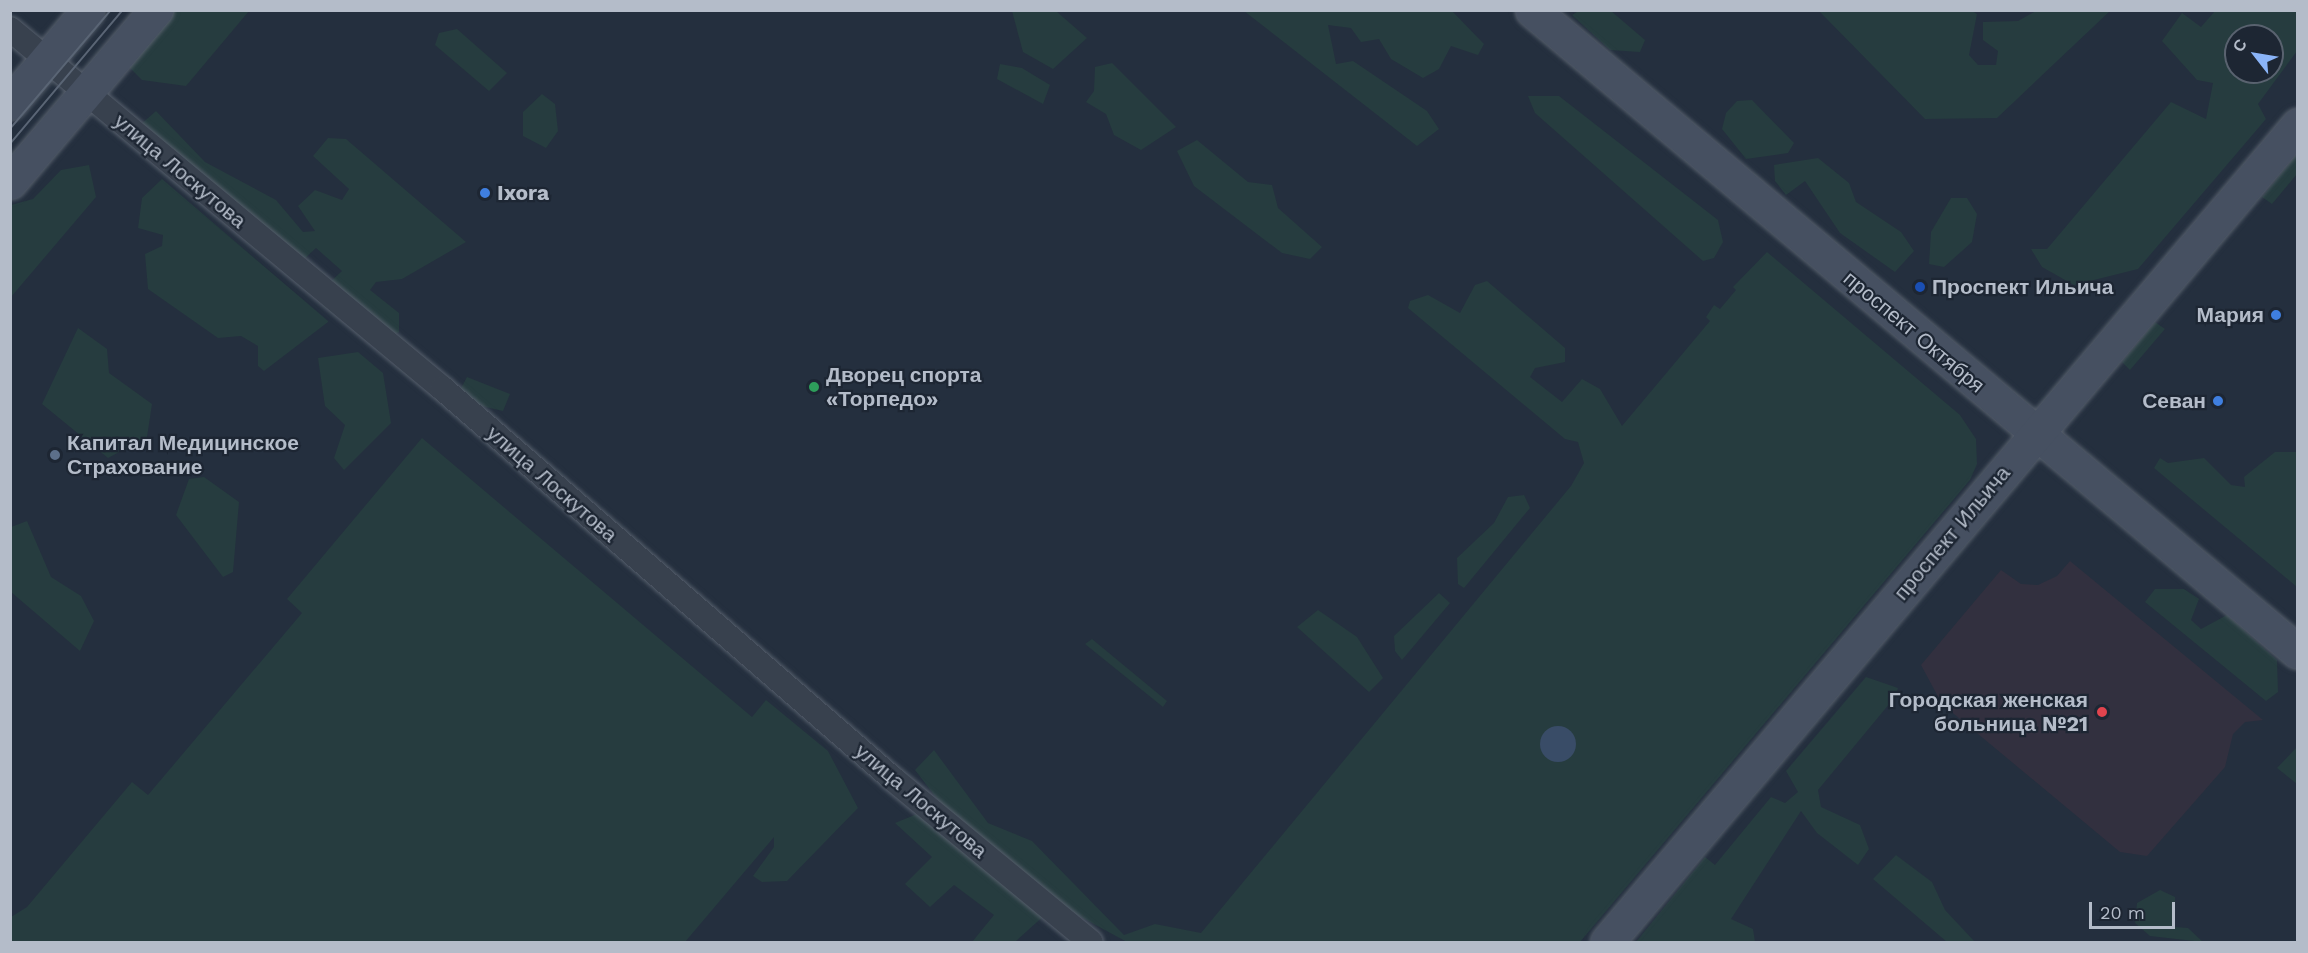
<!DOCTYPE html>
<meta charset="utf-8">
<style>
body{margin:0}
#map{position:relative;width:2308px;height:953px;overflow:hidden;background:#242f3e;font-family:"Work Sans",sans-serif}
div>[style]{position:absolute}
.medical>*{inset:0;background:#32303f}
.green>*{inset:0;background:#263c3f}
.water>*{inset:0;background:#394c67}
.round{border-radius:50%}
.roads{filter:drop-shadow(0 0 2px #565f6c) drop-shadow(0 0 2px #565f6c)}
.street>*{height:24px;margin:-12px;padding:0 12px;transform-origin:12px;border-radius:12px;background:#38414e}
.secondary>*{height:33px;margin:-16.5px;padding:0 16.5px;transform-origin:16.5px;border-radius:16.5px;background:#465061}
.tram>*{height:1.5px;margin:-0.75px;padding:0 0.75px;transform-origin:0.75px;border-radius:0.75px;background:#5a6575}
.dots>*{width:16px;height:16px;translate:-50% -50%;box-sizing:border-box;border:3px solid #1d2633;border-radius:50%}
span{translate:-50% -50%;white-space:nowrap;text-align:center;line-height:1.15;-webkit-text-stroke:4.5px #1d2633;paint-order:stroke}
.street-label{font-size:21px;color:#b4bcc9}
.poi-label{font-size:21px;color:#b4bcc9;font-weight:700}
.left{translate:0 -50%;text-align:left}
.right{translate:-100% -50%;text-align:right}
.frame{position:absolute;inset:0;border:12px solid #b4bcc9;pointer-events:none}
.north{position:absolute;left:2224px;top:24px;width:60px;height:60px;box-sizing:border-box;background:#1d2633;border:2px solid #59626f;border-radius:50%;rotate:301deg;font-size:16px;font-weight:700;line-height:24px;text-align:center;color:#b4bcc9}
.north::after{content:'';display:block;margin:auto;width:21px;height:27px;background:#8ab4f8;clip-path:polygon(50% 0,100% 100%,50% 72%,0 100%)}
.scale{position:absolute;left:2089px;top:902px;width:86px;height:27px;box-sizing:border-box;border:3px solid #b4bcc9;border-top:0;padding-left:8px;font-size:18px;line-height:21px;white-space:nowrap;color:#b4bcc9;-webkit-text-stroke:4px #1d2633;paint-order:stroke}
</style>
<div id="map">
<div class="medical">
<div style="clip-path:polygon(2070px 561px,2263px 720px,2245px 722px,2233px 734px,2225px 767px,2147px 856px,2120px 852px,1942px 704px,1921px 665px,2001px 570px,2021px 584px,2038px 585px,2057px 576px)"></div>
</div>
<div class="green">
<div style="clip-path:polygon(1580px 10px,1611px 11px,1645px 40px,1640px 52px,1610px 50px,1572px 15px)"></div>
<div style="clip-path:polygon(169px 11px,249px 11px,186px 86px,142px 80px,125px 63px)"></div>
<div style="clip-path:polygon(1012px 11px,1056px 11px,1087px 38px,1053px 69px,1023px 52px)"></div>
<div style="clip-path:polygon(1244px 11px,1452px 11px,1484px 44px,1478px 55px,1451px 46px,1439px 69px,1423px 78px,1391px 59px,1379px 39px,1361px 42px,1351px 28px,1328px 25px,1336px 64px,1353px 61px,1427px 111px,1439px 129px,1417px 146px)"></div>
<div style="clip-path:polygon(1819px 11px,1972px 11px,1977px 14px,1969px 55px,1978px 65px,1996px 65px,1998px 51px,1983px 40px,1983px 22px,2018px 21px,2036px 11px,2110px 11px,1997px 118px,1925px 119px)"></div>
<div style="clip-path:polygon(evenodd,2215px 11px,2297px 11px,2297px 51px,2258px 104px,2266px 119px,2138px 269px,2074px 285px,2042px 267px,2031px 249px,2047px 249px,2171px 102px,2206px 119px,2213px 83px,2197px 80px,2162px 41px,2182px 13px,2201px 27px,2215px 11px,2236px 36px,2272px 36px,2272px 72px,2236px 72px,2236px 36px)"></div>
<div style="clip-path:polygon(457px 29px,507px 73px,489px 91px,435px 45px,439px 33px)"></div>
<div style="clip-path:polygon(1112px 63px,1176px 127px,1141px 150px,1114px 135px,1106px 114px,1086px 102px,1094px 91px,1095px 67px)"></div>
<div style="clip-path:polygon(1000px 64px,1022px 68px,1050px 85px,1043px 104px,997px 79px)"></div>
<div style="clip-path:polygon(542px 94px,555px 104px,558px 131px,546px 148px,523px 136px,523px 112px)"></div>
<div style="clip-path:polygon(1528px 96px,1559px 96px,1718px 220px,1723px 242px,1714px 258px,1703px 261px,1535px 113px)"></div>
<div style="clip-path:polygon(1752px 100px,1794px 143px,1788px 153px,1746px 159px,1722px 129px,1726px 113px,1737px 101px)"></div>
<div style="clip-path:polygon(156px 111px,205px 162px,276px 200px,303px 232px,315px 231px,298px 206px,315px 190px,342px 200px,349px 189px,313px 156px,328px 138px,346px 139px,466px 242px,402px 279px,376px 282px,370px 290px,399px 313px,399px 332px,391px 336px,328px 284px,342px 271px,316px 248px,301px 262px,140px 125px)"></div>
<div style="clip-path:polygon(1197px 140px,1248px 182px,1272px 185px,1278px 208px,1322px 247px,1310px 259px,1282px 253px,1194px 186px,1177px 151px)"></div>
<div style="clip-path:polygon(2297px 154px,2297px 174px,2272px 204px,2262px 197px)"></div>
<div style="clip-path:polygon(1818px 158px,1849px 183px,1856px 202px,1901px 232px,1914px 251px,1895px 272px,1840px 233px,1805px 181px,1786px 195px,1775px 181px,1774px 165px)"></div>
<div style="clip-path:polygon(89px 165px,96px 197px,11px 297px,11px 205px,33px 199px,61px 170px)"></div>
<div style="clip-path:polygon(162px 179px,328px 321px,328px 322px,264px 371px,258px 366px,258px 346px,241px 336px,218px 338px,148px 289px,145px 254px,162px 246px,163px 235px,138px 228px,142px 198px)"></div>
<div style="clip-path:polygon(1951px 198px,1967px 198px,1977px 214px,1972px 242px,1944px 267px,1929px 264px,1931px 232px)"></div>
<div style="clip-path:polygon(1767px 252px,1960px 415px,1976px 439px,1977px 464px,1970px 480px,1580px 942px,1127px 942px,1057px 904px,1015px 942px,972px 942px,994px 915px,954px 885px,930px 907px,905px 884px,932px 857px,895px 823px,917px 814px,984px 860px,915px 770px,934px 750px,988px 823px,1032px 841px,1124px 935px,1155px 924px,1201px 933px,1571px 486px,1584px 463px,1578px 442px,1565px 439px,1408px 308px,1410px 301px,1428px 295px,1460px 313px,1475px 285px,1487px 281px,1565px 348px,1565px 362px,1535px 368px,1530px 377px,1562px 402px,1582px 379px,1600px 389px,1622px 426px,1710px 321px,1706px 317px,1714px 305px,1720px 309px,1736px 290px,1733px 287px)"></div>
<div style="clip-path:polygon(2155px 322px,2165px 329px,2130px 370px,2122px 362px)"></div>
<div style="clip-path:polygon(78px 328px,107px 349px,109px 373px,152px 404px,147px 437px,108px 458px,42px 404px)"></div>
<div style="clip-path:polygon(358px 352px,383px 373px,391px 423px,344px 470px,334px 458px,345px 425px,325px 406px,318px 358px)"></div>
<div style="clip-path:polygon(467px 377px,510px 394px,503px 411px,477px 405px,459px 392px)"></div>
<div style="clip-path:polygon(422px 438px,752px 717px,766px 700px,828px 751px,858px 808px,787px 881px,762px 882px,753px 876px,774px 847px,774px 837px,685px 942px,11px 942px,11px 917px,27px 907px,132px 782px,148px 795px,302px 613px,287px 599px)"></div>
<div style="clip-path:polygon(2275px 452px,2297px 452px,2297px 587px,2154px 468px,2160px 458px,2168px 463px,2204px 458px,2231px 485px,2245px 487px,2244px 477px)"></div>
<div style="clip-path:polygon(204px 477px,239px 502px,233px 572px,223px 577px,176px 515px,189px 479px)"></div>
<div style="clip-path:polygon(1524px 495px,1530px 508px,1464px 588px,1458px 584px,1457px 558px,1494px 523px,1508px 497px)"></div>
<div style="clip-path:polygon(27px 521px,51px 577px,81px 596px,94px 621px,80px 651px,11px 592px,11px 527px)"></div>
<div style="clip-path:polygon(2155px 589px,2184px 589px,2199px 599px,2191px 620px,2201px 629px,2227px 615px,2277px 660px,2278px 692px,2266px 701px,2145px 602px)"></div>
<div style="clip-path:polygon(1439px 593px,1450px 603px,1402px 660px,1395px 651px,1394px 636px)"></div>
<div style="clip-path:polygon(1318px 610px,1357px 637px,1383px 678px,1369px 692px,1297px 627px)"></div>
<div style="clip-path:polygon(1092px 639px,1167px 701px,1163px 707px,1085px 644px)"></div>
<div style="clip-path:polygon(1866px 677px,1898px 688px,1895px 697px,1818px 790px,1821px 807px,1860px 825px,1869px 849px,1858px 865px,1817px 833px,1801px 811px,1731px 919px,1753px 929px,1755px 942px,1636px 942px,1705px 857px,1715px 865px,1771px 797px,1785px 803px,1798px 792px,1786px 771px)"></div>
<div style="clip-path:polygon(2297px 747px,2297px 784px,2277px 768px)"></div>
<div style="clip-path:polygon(1896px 855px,1932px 882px,1945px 910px,1975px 942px,1947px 942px,1873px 879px)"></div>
<div style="clip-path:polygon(2160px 890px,2175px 897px,2175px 927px,2188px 928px,2203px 942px,2150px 936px,2135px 923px,2137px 903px)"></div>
</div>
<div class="water">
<div class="round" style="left:1540px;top:726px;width:36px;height:36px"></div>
</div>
<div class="roads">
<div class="street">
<div style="left:10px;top:29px;width:562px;rotate:39.73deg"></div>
<div style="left:442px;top:388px;width:597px;rotate:40.92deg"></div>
<div style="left:893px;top:779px;width:256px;rotate:39.5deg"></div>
</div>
<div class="secondary">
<div style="left:1532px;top:10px;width:999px;rotate:39.97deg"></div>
<div style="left:10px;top:103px;width:121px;rotate:-50deg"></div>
<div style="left:10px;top:182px;width:226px;rotate:-49.7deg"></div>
<div style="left:1607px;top:942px;width:1070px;rotate:-49.78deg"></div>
</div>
</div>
<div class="tram">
<div style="left:10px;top:129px;width:156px;rotate:-49.7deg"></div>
<div style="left:10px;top:144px;width:175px;rotate:-49.9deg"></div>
</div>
<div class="dots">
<div style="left:485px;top:193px;background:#3f7fe0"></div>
<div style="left:1920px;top:287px;background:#1a4fb4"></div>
<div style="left:2276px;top:315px;background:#3f7fe0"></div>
<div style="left:814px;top:387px;background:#2e9e5b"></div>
<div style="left:2218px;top:401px;background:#3f7fe0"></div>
<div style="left:55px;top:455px;background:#5c6f8a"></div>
<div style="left:2102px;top:712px;background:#e0444e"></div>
</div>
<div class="street-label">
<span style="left:180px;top:171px;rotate:40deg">улица Лоскутова</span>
<span style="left:1914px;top:332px;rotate:40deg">проспект Октября</span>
<span style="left:552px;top:484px;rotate:41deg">улица Лоскутова</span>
<span style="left:1952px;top:533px;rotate:-50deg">проспект Ильича</span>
<span style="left:921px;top:801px;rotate:40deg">улица Лоскутова</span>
</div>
<div class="poi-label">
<span class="left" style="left:497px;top:193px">Ixora</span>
<span class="left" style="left:1932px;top:287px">Проспект Ильича</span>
<span class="right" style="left:2264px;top:315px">Мария</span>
<span class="left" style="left:826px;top:387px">Дворец спорта<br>«Торпедо»</span>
<span class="right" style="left:2206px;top:401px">Севан</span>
<span class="left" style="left:67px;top:455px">Капитал Медицинское<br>Страхование</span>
<span class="right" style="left:2088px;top:712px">Городская женская<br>больница №21</span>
</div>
<div class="frame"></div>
<div class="north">С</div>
<div class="scale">20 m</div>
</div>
